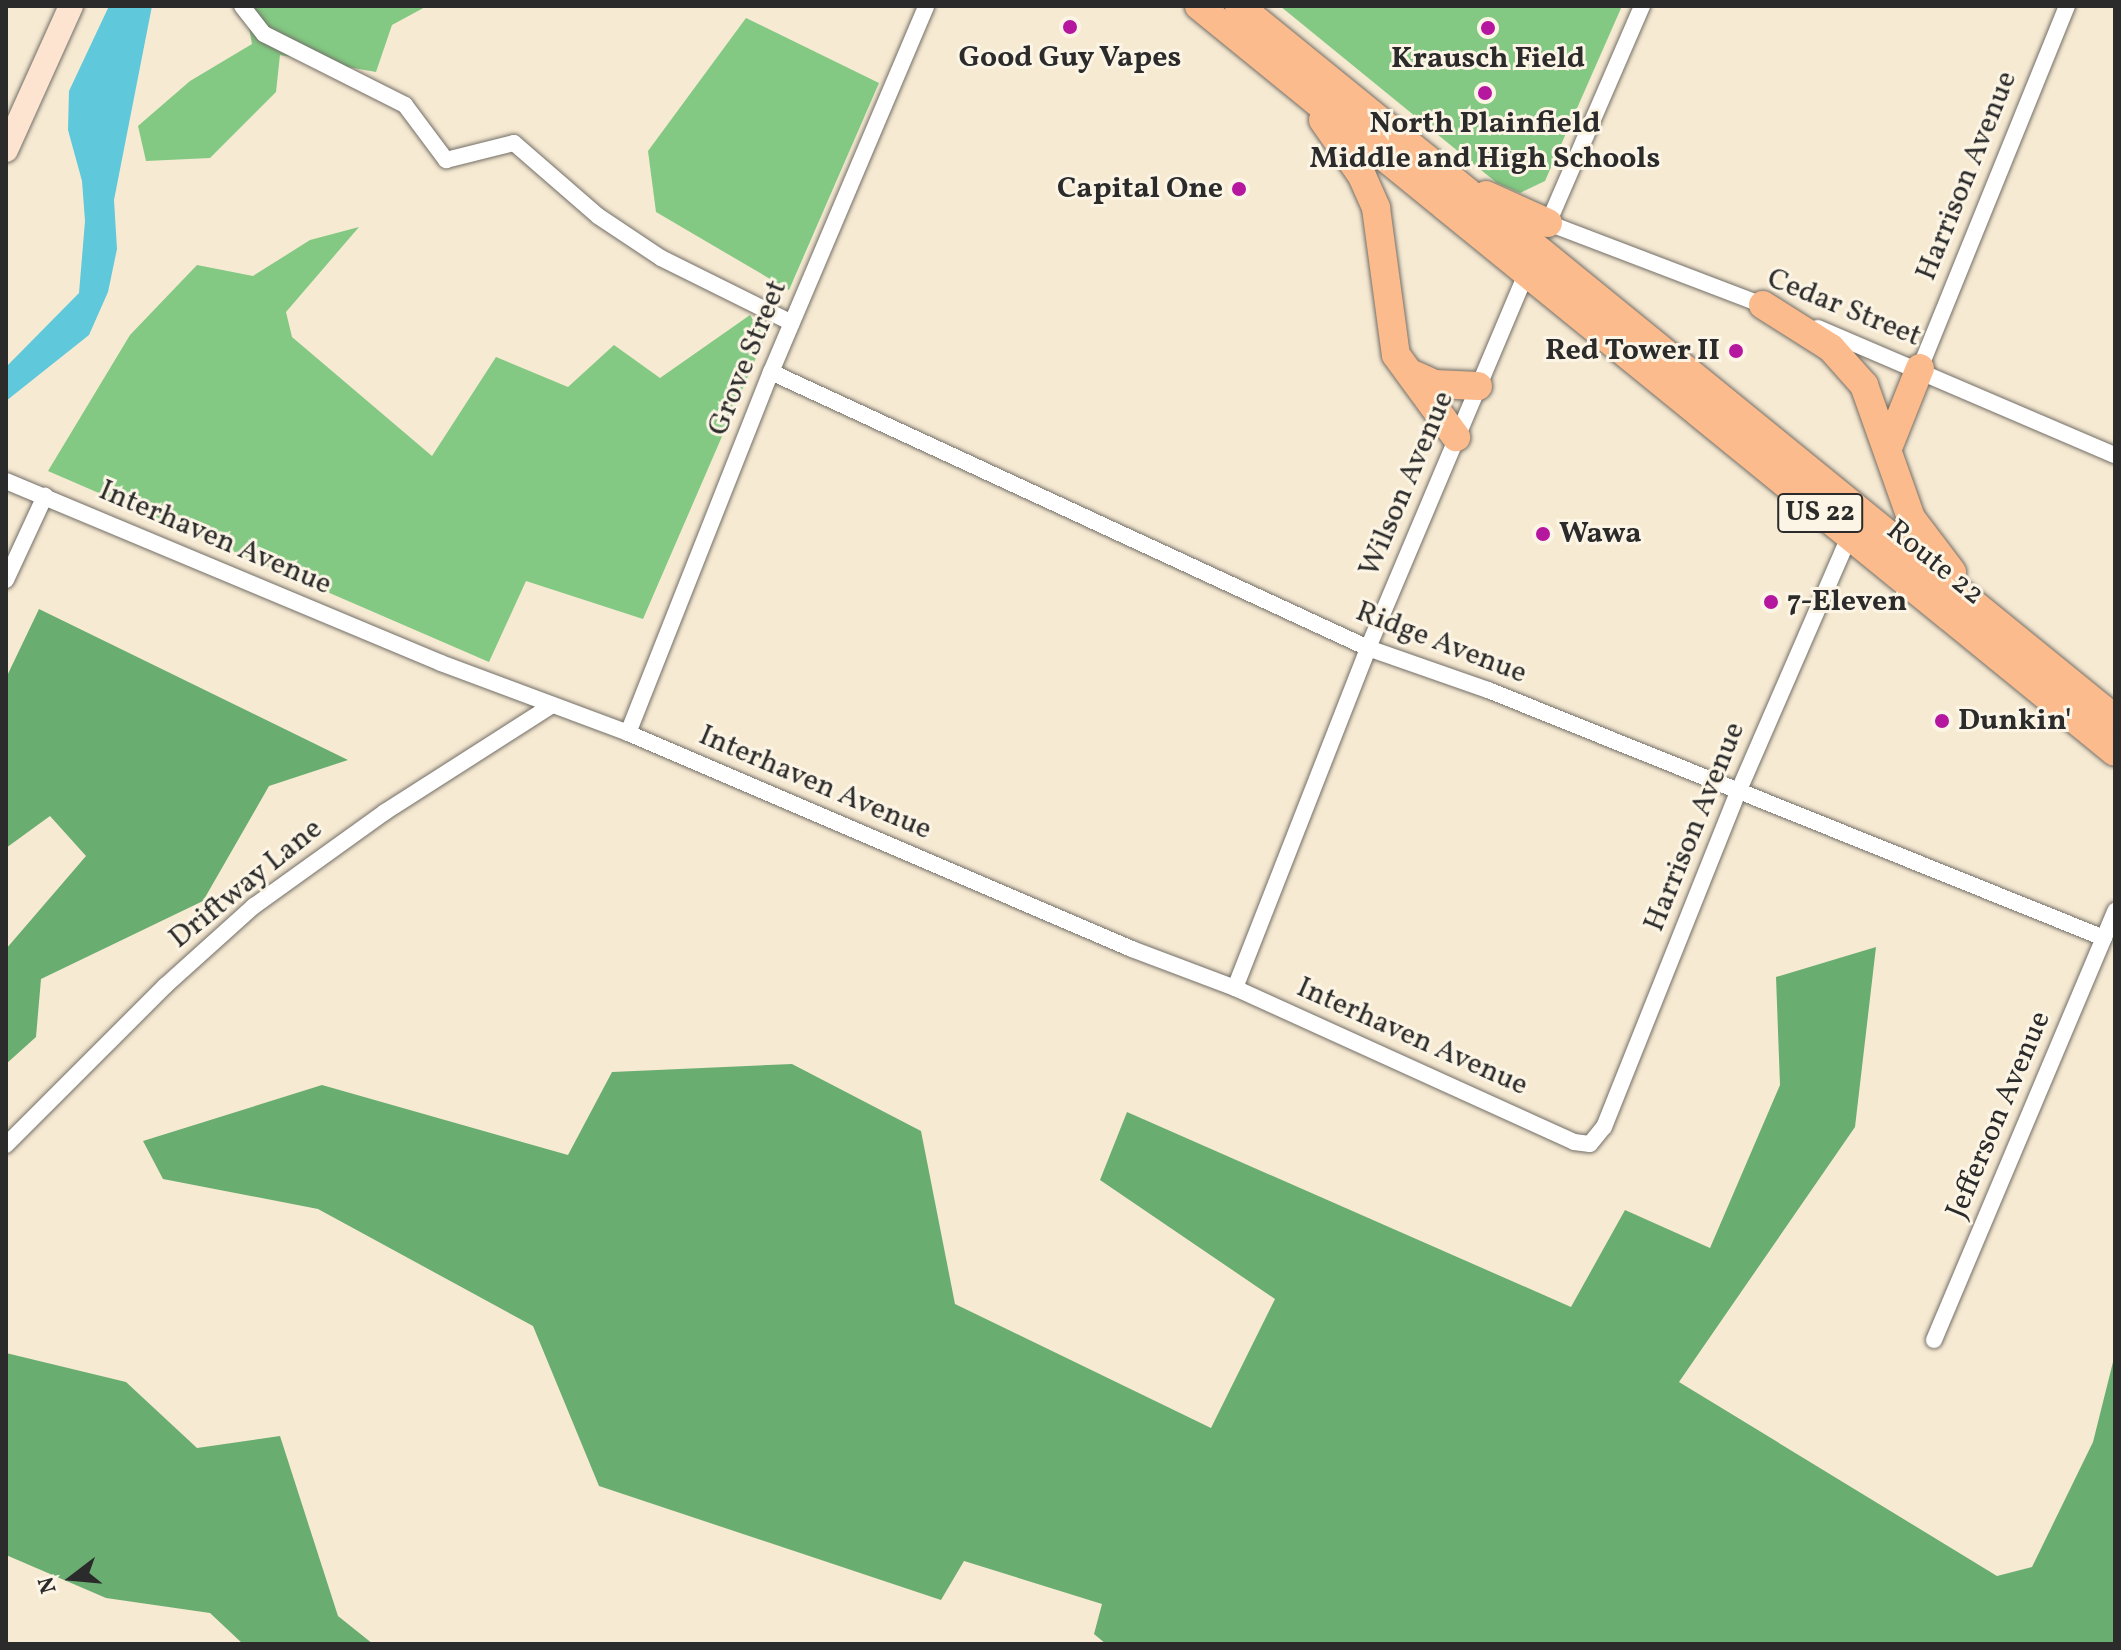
<!DOCTYPE html>
<style>
body{margin:0}
#map{position:relative;width:2121px;height:1650px;overflow:hidden;background:#f7ead3;font-family:Vollkorn,serif}
div>[style]{position:absolute}
.green>*{inset:0;background:#83c983}
.forest>*{inset:0;background:#6aad71}
.water>*{inset:0;background:#5fc8da}
.roads{filter:drop-shadow(0 0 2px #726e66) drop-shadow(0 0 2px #726e66)}
.minor>*{height:16px;margin:-8px;padding:0 8px;transform-origin:8px;border-radius:8px;background:#fff}
.secondary>*{height:24px;margin:-12px;padding:0 12px;transform-origin:12px;border-radius:12px;background:#fde4d1}
.trunk>*{height:28px;margin:-14px;padding:0 14px;transform-origin:14px;border-radius:14px;background:#fbbb8c}
.dots>*{width:22px;height:22px;translate:-50% -50%;box-sizing:border-box;border:4px solid #fcf5e5;border-radius:50%}
span{translate:-50% -50%;white-space:nowrap;text-align:center;line-height:1.15;-webkit-text-stroke:6px #fcf5e5;paint-order:stroke}
.shield-label span{padding:2px 6px;background:#fcf5e5;border:2px solid;border-radius:6px;-webkit-text-stroke-width:0}
.shield-label{font-size:28px;color:#2b2b2b;font-weight:700}
.poi-label{font-size:30px;color:#2b2b2b;font-weight:700}
.right{translate:-100% -50%;text-align:right}
.left{translate:0 -50%;text-align:left}
.street-label{font-size:30px;color:#2b2b2b}
.frame{position:absolute;inset:0;border:8px solid #2b2b2b;pointer-events:none}
.north{position:absolute;left:32px;top:1538px;width:80px;height:80px;-webkit-text-stroke:6px #fcf5e5;paint-order:stroke;rotate:254deg;font-size:22px;font-weight:700;line-height:32px;text-align:center;color:#2b2b2b}
.north::after{content:'';display:block;margin:auto;width:28px;height:36px;background:#2b2b2b;clip-path:polygon(50% 0,100% 100%,50% 72%,0 100%)}
</style>
<div id="map">
<div class="green">
<div style="clip-path:polygon(245px 6px,427px 6px,392px 25px,376px 72px,280px 55px,276px 92px,210px 158px,146px 161px,138px 126px,190px 81px,252px 44px)"></div>
<div style="clip-path:polygon(1280px 6px,1622px 6px,1545px 181px,1520px 193px,1497px 183px)"></div>
<div style="clip-path:polygon(746px 18px,879px 83px,789px 290px,656px 212px,648px 151px)"></div>
<div style="clip-path:polygon(359px 227px,286px 312px,292px 337px,432px 456px,496px 357px,568px 387px,614px 345px,660px 378px,750px 315px,765px 337px,643px 619px,526px 581px,489px 662px,48px 471px,130px 335px,197px 265px,253px 276px,310px 240px)"></div>
</div>
<div class="forest">
<div style="clip-path:polygon(39px 609px,348px 760px,269px 786px,203px 901px,41px 979px,36px 1037px,6px 1064px,6px 949px,86px 856px,50px 816px,6px 848px,6px 678px)"></div>
<div style="clip-path:polygon(1876px 947px,1855px 1127px,1679px 1382px,1997px 1576px,2032px 1567px,2093px 1442px,2115px 1354px,2115px 1644px,1106px 1644px,1094px 1634px,1102px 1604px,964px 1561px,941px 1600px,599px 1486px,533px 1326px,318px 1209px,163px 1179px,143px 1141px,322px 1085px,568px 1155px,612px 1072px,792px 1064px,921px 1131px,955px 1304px,1211px 1428px,1275px 1299px,1100px 1180px,1127px 1112px,1571px 1307px,1625px 1210px,1710px 1248px,1780px 1085px,1776px 977px)"></div>
<div style="clip-path:polygon(6px 1353px,126px 1382px,197px 1448px,280px 1436px,338px 1616px,373px 1644px,243px 1644px,210px 1613px,106px 1598px,6px 1555px)"></div>
</div>
<div class="water">
<div style="clip-path:polygon(109px 6px,152px 6px,114px 200px,117px 249px,108px 292px,89px 335px,6px 401px,6px 367px,79px 293px,85px 221px,82px 181px,68px 130px,69px 91px)"></div>
</div>
<div class="roads">
<div class="minor">
<div style="left:242px;top:6px;width:36px;rotate:52deg"></div>
<div style="left:264px;top:34px;width:158px;rotate:26.7deg"></div>
<div style="left:405px;top:105px;width:69px;rotate:53.3deg"></div>
<div style="left:446px;top:160px;width:70px;rotate:-14deg"></div>
<div style="left:514px;top:143px;width:111px;rotate:41deg"></div>
<div style="left:598px;top:216px;width:76px;rotate:33.7deg"></div>
<div style="left:661px;top:258px;width:146px;rotate:26.4deg"></div>
<div style="left:1548px;top:223px;width:239px;rotate:20.9deg"></div>
<div style="left:1546px;top:228px;width:242px;rotate:-66.6deg"></div>
<div style="left:1818px;top:328px;width:323px;rotate:23.2deg"></div>
<div style="left:1920px;top:368px;width:391px;rotate:-67.9deg"></div>
<div style="left:771px;top:372px;width:658px;rotate:24.81deg"></div>
<div style="left:1368px;top:648px;width:127px;rotate:19.3deg"></div>
<div style="left:1488px;top:690px;width:664px;rotate:21.93deg"></div>
<div style="left:6px;top:481px;width:472px;rotate:22.7deg"></div>
<div style="left:441px;top:663px;width:200px;rotate:20.5deg"></div>
<div style="left:628px;top:733px;width:548px;rotate:23.2deg"></div>
<div style="left:1132px;top:949px;width:110px;rotate:20.7deg"></div>
<div style="left:1235px;top:988px;width:372px;rotate:24.4deg"></div>
<div style="left:1574px;top:1142px;width:16px;rotate:7deg"></div>
<div style="left:1590px;top:1144px;width:22px;rotate:-51deg"></div>
<div style="left:1604px;top:1127px;width:363px;rotate:-68.2deg"></div>
<div style="left:1739px;top:790px;width:276px;rotate:-66.5deg"></div>
<div style="left:6px;top:580px;width:93px;rotate:-65.1deg"></div>
<div style="left:628px;top:733px;width:388px;rotate:-68.4deg"></div>
<div style="left:771px;top:372px;width:397px;rotate:-67deg"></div>
<div style="left:1235px;top:988px;width:365px;rotate:-68.6deg"></div>
<div style="left:1368px;top:648px;width:414px;rotate:-67.1deg"></div>
<div style="left:6px;top:1145px;width:225px;rotate:-45deg"></div>
<div style="left:165px;top:986px;width:120px;rotate:-42deg"></div>
<div style="left:254px;top:906px;width:161px;rotate:-35.7deg"></div>
<div style="left:385px;top:812px;width:198px;rotate:-32.6deg"></div>
<div style="left:1934px;top:1340px;width:466px;rotate:-67.1deg"></div>
</div>
<div class="secondary">
<div style="left:6px;top:150px;width:158px;rotate:-65.7deg"></div>
</div>
<div class="trunk">
<div style="left:1199px;top:6px;width:1181px;rotate:39.16deg"></div>
<div style="left:1239px;top:6px;width:1129px;rotate:39.14deg"></div>
<div style="left:1323px;top:120px;width:68px;rotate:55.1deg"></div>
<div style="left:1362px;top:176px;width:35px;rotate:66deg"></div>
<div style="left:1376px;top:208px;width:148px;rotate:82.3deg"></div>
<div style="left:1396px;top:355px;width:102px;rotate:53.8deg"></div>
<div style="left:1486px;top:195px;width:68px;rotate:24.3deg"></div>
<div style="left:1763px;top:305px;width:80px;rotate:32.3deg"></div>
<div style="left:1831px;top:348px;width:50px;rotate:48.3deg"></div>
<div style="left:1864px;top:385px;width:141px;rotate:70.5deg"></div>
<div style="left:1911px;top:518px;width:68px;rotate:52.8deg"></div>
<div style="left:1410px;top:373px;width:27px;rotate:24deg"></div>
<div style="left:1435px;top:384px;width:43px;rotate:2.7deg"></div>
<div style="left:1888px;top:448px;width:86px;rotate:-68.2deg"></div>
</div>
</div>
<div class="dots">
<div style="left:1070px;top:27px;background:#b5179e"></div>
<div style="left:1488px;top:28px;background:#b5179e"></div>
<div style="left:1485px;top:93px;background:#b5179e"></div>
<div style="left:1239px;top:189px;background:#b5179e"></div>
<div style="left:1736px;top:351px;background:#b5179e"></div>
<div style="left:1543px;top:534px;background:#b5179e"></div>
<div style="left:1771px;top:602px;background:#b5179e"></div>
<div style="left:1942px;top:721px;background:#b5179e"></div>
</div>
<div class="shield-label">
<span style="left:1820px;top:513px">US 22</span>
</div>
<div class="poi-label">
<span style="left:1070px;top:58px">Good Guy Vapes</span>
<span style="left:1488px;top:59px">Krausch Field</span>
<span style="left:1485px;top:141px">North Plainfield<br>Middle and High Schools</span>
<span class="right" style="left:1223px;top:189px">Capital One</span>
<span class="right" style="left:1720px;top:351px">Red Tower II</span>
<span class="left" style="left:1559px;top:534px">Wawa</span>
<span class="left" style="left:1787px;top:602px">7-Eleven</span>
<span class="left" style="left:1958px;top:721px">Dunkin'</span>
</div>
<div class="street-label">
<span style="left:1967px;top:176px;rotate:-68deg">Harrison Avenue</span>
<span style="left:1844px;top:308px;rotate:22deg">Cedar Street</span>
<span style="left:748px;top:358px;rotate:-68deg">Grove Street</span>
<span style="left:1407px;top:484px;rotate:-67deg">Wilson Avenue</span>
<span style="left:215px;top:538px;rotate:23deg">Interhaven Avenue</span>
<span style="left:1935px;top:563px;rotate:39deg">Route 22</span>
<span style="left:1441px;top:643px;rotate:21deg">Ridge Avenue</span>
<span style="left:815px;top:783px;rotate:23deg">Interhaven Avenue</span>
<span style="left:1695px;top:827px;rotate:-68deg">Harrison Avenue</span>
<span style="left:246px;top:884px;rotate:-39deg">Driftway Lane</span>
<span style="left:1412px;top:1037px;rotate:24deg">Interhaven Avenue</span>
<span style="left:1999px;top:1115px;rotate:-67deg">Jefferson Avenue</span>
</div>
<div class="frame"></div>
<div class="north">N</div>
</div>
